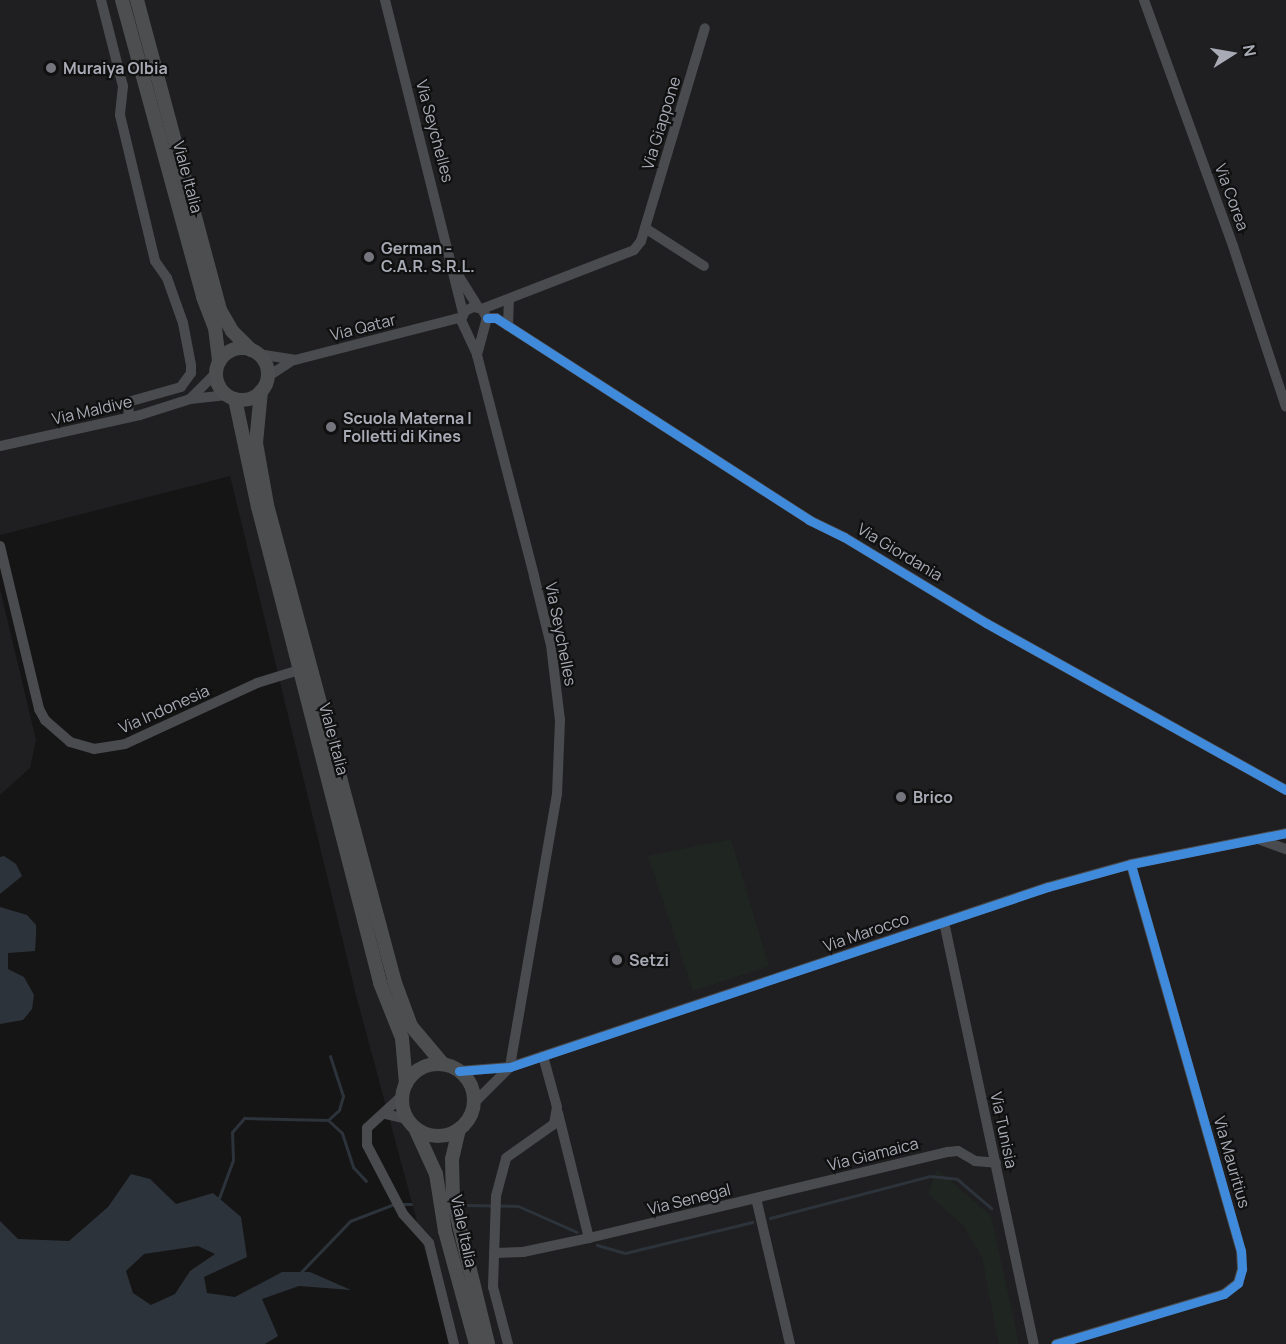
<!DOCTYPE html>
<style>
body{margin:0}
#map{position:relative;width:1286px;height:1344px;overflow:hidden;background:#151516;font-family:Manrope,sans-serif}
div>[style]{position:absolute}
.built>*{inset:0;background:#1f1f21}
.green>*{inset:0;background:#1f2521}
.water>*{inset:0;background:#2d333a}
.stream>*{height:3px;margin:-1.5px;padding:0 1.5px;transform-origin:1.5px;border-radius:1.5px;background:#2d333a}
.minor>*{height:10px;margin:-5px;padding:0 5px;transform-origin:5px;border-radius:5px;background:#4a4b4e}
.major>*{height:14px;margin:-7px;padding:0 7px;transform-origin:7px;border-radius:7px;background:#4d4e50}
.major>.ring{margin:-7px;padding:0;box-sizing:content-box;background:none;border:14px solid #4d4e50;border-radius:50%}
.cycleway>*{height:9px;margin:-4.5px;padding:0 4.5px;transform-origin:4.5px;border-radius:4.5px;background:#408adc}
.dots>*{width:16px;height:16px;translate:-50% -50%;box-sizing:border-box;border:3px solid #101011;border-radius:50%}
span{translate:-50% -50%;white-space:nowrap;text-align:center;line-height:1.15;-webkit-text-stroke:4.5px #101011;paint-order:stroke}
.poi-label{font-size:16px;color:#a8abb5;font-weight:700}
.left{translate:0 -50%;text-align:left}
.street-label{font-size:16px;color:#a8abb5}
.north{position:absolute;left:1202px;top:24px;width:60px;height:60px;-webkit-text-stroke:4px #101011;paint-order:stroke;rotate:79deg;font-size:16px;font-weight:700;line-height:24px;text-align:center;color:#a8abb5}
.north::after{content:'';display:block;margin:auto;width:21px;height:27px;background:#a8abb5;clip-path:polygon(50% 0,100% 100%,50% 72%,0 100%)}
</style>
<div id="map">
<div class="built">
<div style="clip-path:polygon(0 0,1286px 0,1286px 1344px,450px 1344px,356px 995px,230px 476px,0 535px)"></div>
<div style="clip-path:polygon(0 589px,36px 740px,30px 768px,0 795px)"></div>
</div>
<div class="green">
<div style="clip-path:polygon(731px 839px,769px 966px,693px 991px,648px 856px)"></div>
<div style="clip-path:polygon(937px 1169px,991px 1216px,1019px 1344px,999px 1344px,982px 1257px,964px 1226px,928px 1194px)"></div>
</div>
<div class="water">
<div style="clip-path:polygon(4px 856px,16px 864px,22px 876px,0 894px,0 857px)"></div>
<div style="clip-path:polygon(0 907px,27px 915px,36px 925px,36px 936px,35px 951px,8px 953px,8px 969px,24px 977px,34px 995px,32px 1009px,23px 1020px,0 1024px)"></div>
<div style="clip-path:polygon(evenodd,131px 1174px,150px 1179px,176px 1204px,213px 1193px,241px 1217px,247px 1257px,204px 1277px,207px 1293px,235px 1297px,282px 1272px,310px 1272px,351px 1290px,299px 1286px,262px 1299px,278px 1336px,265px 1344px,0 1344px,0 1221px,18px 1239px,69px 1241px,108px 1207px,131px 1174px,198px 1246px,215px 1254px,190px 1271px,175px 1294px,151px 1305px,133px 1293px,126px 1271px,144px 1254px,198px 1246px)"></div>
</div>
<div class="stream">
<div style="left:328px;top:1120px;width:15px;rotate:-42deg"></div>
<div style="left:339px;top:1110px;width:15px;rotate:-74deg"></div>
<div style="left:343px;top:1096px;width:42px;rotate:-108deg"></div>
<div style="left:219px;top:1198px;width:40px;rotate:-69.8deg"></div>
<div style="left:233px;top:1160px;width:28px;rotate:-92deg"></div>
<div style="left:232px;top:1132px;width:18px;rotate:-49deg"></div>
<div style="left:244px;top:1118px;width:84px;rotate:1.4deg"></div>
<div style="left:328px;top:1120px;width:19px;rotate:43deg"></div>
<div style="left:342px;top:1133px;width:36px;rotate:72deg"></div>
<div style="left:353px;top:1167px;width:19px;rotate:47deg"></div>
<div style="left:400px;top:1204px;width:11px"></div>
<div style="left:467px;top:1205px;width:51px;rotate:1.1deg"></div>
<div style="left:518px;top:1206px;width:64px;rotate:23.8deg"></div>
<div style="left:770px;top:1218px;width:165px;rotate:-14.7deg"></div>
<div style="left:930px;top:1176px;width:27px;rotate:6deg"></div>
<div style="left:957px;top:1179px;width:45px;rotate:40.5deg"></div>
<div style="left:597px;top:1245px;width:29px;rotate:16deg"></div>
<div style="left:625px;top:1253px;width:131px;rotate:-13.7deg"></div>
<div style="left:301px;top:1272px;width:71px;rotate:-46.1deg"></div>
<div style="left:350px;top:1221px;width:47px;rotate:-21.1deg"></div>
</div>
<div class="minor">
<div style="left:101px;top:0;width:89px;rotate:75.7deg"></div>
<div style="left:123px;top:86px;width:29px;rotate:96deg"></div>
<div style="left:120px;top:115px;width:150px;rotate:76.5deg"></div>
<div style="left:155px;top:261px;width:21px;rotate:55deg"></div>
<div style="left:167px;top:278px;width:48px;rotate:70.4deg"></div>
<div style="left:183px;top:323px;width:43px;rotate:79.2deg"></div>
<div style="left:191px;top:365px;width:8px;rotate:90deg"></div>
<div style="left:191px;top:373px;width:17px;rotate:126deg"></div>
<div style="left:181px;top:387px;width:55px;rotate:164.2deg"></div>
<div style="left:128px;top:402px;width:15px;rotate:86deg"></div>
<div style="left:385px;top:0;width:323px;rotate:76deg"></div>
<div style="left:1144px;top:0;width:262px;rotate:70.1deg"></div>
<div style="left:1233px;top:246px;width:169px;rotate:71.8deg"></div>
<div style="left:645px;top:228px;width:70px;rotate:32.8deg"></div>
<div style="left:458px;top:275px;width:38px;rotate:58deg"></div>
<div style="left:482px;top:309px;width:163px;rotate:-21.2deg"></div>
<div style="left:634px;top:250px;width:11px;rotate:-52deg"></div>
<div style="left:641px;top:241px;width:222px;rotate:-73.3deg"></div>
<div style="left:487px;top:318px;width:9px"></div>
<div style="left:496px;top:318px;width:373px;rotate:32.8deg"></div>
<div style="left:809px;top:520px;width:39px;rotate:26deg"></div>
<div style="left:844px;top:537px;width:166px;rotate:31.2deg"></div>
<div style="left:986px;top:623px;width:343px;rotate:29.1deg"></div>
<div style="left:508px;top:326px;width:26px;rotate:-88deg"></div>
<div style="left:258px;top:354px;width:37px;rotate:9deg"></div>
<div style="left:295px;top:360px;width:172px;rotate:-14.4deg"></div>
<div style="left:477px;top:355px;width:38px;rotate:-75deg"></div>
<div style="left:487px;top:318px;width:10px;rotate:-119deg"></div>
<div style="left:482px;top:309px;width:9px;rotate:-167deg"></div>
<div style="left:473px;top:307px;width:9px;rotate:153deg"></div>
<div style="left:465px;top:311px;width:10px;rotate:114deg"></div>
<div style="left:461px;top:320px;width:38px;rotate:65deg"></div>
<div style="left:477px;top:355px;width:228px;rotate:75.5deg"></div>
<div style="left:534px;top:576px;width:71px;rotate:76.2deg"></div>
<div style="left:551px;top:645px;width:76px;rotate:83.2deg"></div>
<div style="left:560px;top:720px;width:74px;rotate:92.3deg"></div>
<div style="left:557px;top:794px;width:277px;rotate:99.8deg"></div>
<div style="left:267px;top:377px;width:30px;rotate:-33deg"></div>
<div style="left:190px;top:399px;width:37px;rotate:-45deg"></div>
<div style="left:0;top:446px;width:143px;rotate:-12.5deg"></div>
<div style="left:140px;top:415px;width:52px;rotate:-17.7deg"></div>
<div style="left:190px;top:399px;width:37px;rotate:-6deg"></div>
<div style="left:0;top:546px;width:168px;rotate:76.5deg"></div>
<div style="left:39px;top:709px;width:13px;rotate:61deg"></div>
<div style="left:45px;top:720px;width:33px;rotate:41deg"></div>
<div style="left:70px;top:742px;width:25px;rotate:16deg"></div>
<div style="left:94px;top:749px;width:31px;rotate:-9deg"></div>
<div style="left:125px;top:744px;width:145px;rotate:-24.8deg"></div>
<div style="left:257px;top:683px;width:44px;rotate:-17.2deg"></div>
<div style="left:1258px;top:839px;width:30px;rotate:20deg"></div>
<div style="left:944px;top:922px;width:431px;rotate:78deg"></div>
<div style="left:459px;top:1071px;width:51px;rotate:-4.5deg"></div>
<div style="left:510px;top:1067px;width:567px;rotate:-18.5deg"></div>
<div style="left:1048px;top:887px;width:86px;rotate:-15.5deg"></div>
<div style="left:1131px;top:864px;width:158px;rotate:-11.3deg"></div>
<div style="left:402px;top:1096px;width:47px;rotate:137.6deg"></div>
<div style="left:367px;top:1128px;width:17px;rotate:90deg"></div>
<div style="left:367px;top:1145px;width:78px;rotate:62.4deg"></div>
<div style="left:403px;top:1214px;width:39px;rotate:48deg"></div>
<div style="left:429px;top:1243px;width:104px;rotate:76.1deg"></div>
<div style="left:473px;top:1104px;width:52px;rotate:-45deg"></div>
<div style="left:558px;top:1113px;width:129px;rotate:76.1deg"></div>
<div style="left:385px;top:1114px;width:23px;rotate:13deg"></div>
<div style="left:756px;top:1198px;width:150px;rotate:76.9deg"></div>
<div style="left:494px;top:1253px;width:29px;rotate:-2deg"></div>
<div style="left:523px;top:1252px;width:67px;rotate:-12deg"></div>
<div style="left:589px;top:1238px;width:369px;rotate:-13.5deg"></div>
<div style="left:948px;top:1152px;width:10px;rotate:-6deg"></div>
<div style="left:958px;top:1151px;width:20px;rotate:30deg"></div>
<div style="left:975px;top:1161px;width:21px;rotate:5deg"></div>
<div style="left:508px;top:1344px;width:59px;rotate:-104.7deg"></div>
<div style="left:493px;top:1287px;width:91px;rotate:-88.1deg"></div>
<div style="left:496px;top:1196px;width:39px;rotate:-75deg"></div>
<div style="left:506px;top:1158px;width:59px;rotate:-35.3deg"></div>
<div style="left:554px;top:1124px;width:17px;rotate:-80deg"></div>
<div style="left:557px;top:1107px;width:53px;rotate:-105.4deg"></div>
<div style="left:1056px;top:1344px;width:175px;rotate:-16.6deg"></div>
<div style="left:1224px;top:1294px;width:18px;rotate:-38deg"></div>
<div style="left:1238px;top:1283px;width:15px;rotate:-74deg"></div>
<div style="left:1242px;top:1269px;width:18px;rotate:-93deg"></div>
<div style="left:1241px;top:1251px;width:402px;rotate:-105.9deg"></div>
</div>
<div class="major">
<div style="left:122px;top:0;width:308px;rotate:74.7deg"></div>
<div style="left:203px;top:297px;width:33px;rotate:69deg"></div>
<div style="left:215px;top:328px;width:34px;rotate:83deg"></div>
<div style="left:137px;top:0;width:321px;rotate:75deg"></div>
<div style="left:220px;top:310px;width:24px;rotate:60deg"></div>
<div style="left:232px;top:331px;width:27px;rotate:45deg"></div>
<div class="ring" style="left:216px;top:348px;width:38px;height:38px"></div>
<div style="left:261px;top:391px;width:52px;rotate:95.5deg"></div>
<div style="left:256px;top:443px;width:63px;rotate:79.9deg"></div>
<div style="left:267px;top:505px;width:492px;rotate:75deg"></div>
<div style="left:394px;top:980px;width:49px;rotate:69.7deg"></div>
<div style="left:411px;top:1026px;width:50px;rotate:49.9deg"></div>
<div style="left:235px;top:399px;width:110px;rotate:78deg"></div>
<div style="left:258px;top:507px;width:491px;rotate:75.6deg"></div>
<div style="left:380px;top:983px;width:59px;rotate:68.2deg"></div>
<div style="left:402px;top:1038px;width:46px;rotate:85deg"></div>
<div class="ring" style="left:402px;top:1064px;width:58px;height:58px"></div>
<div style="left:415px;top:1128px;width:51px;rotate:65.5deg"></div>
<div style="left:436px;top:1174px;width:58px;rotate:81deg"></div>
<div style="left:445px;top:1231px;width:117px;rotate:74.7deg"></div>
<div style="left:459px;top:1129px;width:31px;rotate:103deg"></div>
<div style="left:452px;top:1159px;width:41px;rotate:88.6deg"></div>
<div style="left:453px;top:1200px;width:148px;rotate:76.3deg"></div>
</div>
<div class="cycleway">
<div style="left:487px;top:318px;width:9px"></div>
<div style="left:496px;top:318px;width:373px;rotate:32.8deg"></div>
<div style="left:809px;top:520px;width:39px;rotate:26deg"></div>
<div style="left:844px;top:537px;width:166px;rotate:31.2deg"></div>
<div style="left:986px;top:623px;width:343px;rotate:29.1deg"></div>
<div style="left:459px;top:1071px;width:51px;rotate:-4.5deg"></div>
<div style="left:510px;top:1067px;width:567px;rotate:-18.5deg"></div>
<div style="left:1048px;top:887px;width:86px;rotate:-15.5deg"></div>
<div style="left:1131px;top:864px;width:158px;rotate:-11.3deg"></div>
<div style="left:1056px;top:1344px;width:175px;rotate:-16.6deg"></div>
<div style="left:1224px;top:1294px;width:18px;rotate:-38deg"></div>
<div style="left:1238px;top:1283px;width:15px;rotate:-74deg"></div>
<div style="left:1242px;top:1269px;width:18px;rotate:-93deg"></div>
<div style="left:1241px;top:1251px;width:402px;rotate:-105.9deg"></div>
</div>
<div class="dots">
<div style="left:51px;top:68px;background:#75767d"></div>
<div style="left:369px;top:257px;background:#75767d"></div>
<div style="left:331px;top:427px;background:#75767d"></div>
<div style="left:901px;top:797px;background:#75767d"></div>
<div style="left:617px;top:960px;background:#75767d"></div>
</div>
<div class="poi-label">
<span class="left" style="left:63px;top:68px">Muraiya Olbia</span>
<span class="left" style="left:381px;top:257px">German -<br>C.A.R. S.R.L.</span>
<span class="left" style="left:343px;top:427px">Scuola Materna I<br>Folletti di Kines</span>
<span class="left" style="left:913px;top:797px">Brico</span>
<span class="left" style="left:629px;top:960px">Setzi</span>
</div>
<div class="street-label">
<span style="left:661px;top:123px;rotate:-73deg">Via Giappone</span>
<span style="left:435px;top:131px;rotate:75deg">Via Seychelles</span>
<span style="left:188px;top:177px;rotate:75deg">Viale Italia</span>
<span style="left:1232px;top:197px;rotate:70deg">Via Corea</span>
<span style="left:363px;top:327px;rotate:-14deg">Via Qatar</span>
<span style="left:92px;top:410px;rotate:-13deg">Via Maldive</span>
<span style="left:900px;top:552px;rotate:31deg">Via Giordania</span>
<span style="left:561px;top:634px;rotate:79deg">Via Seychelles</span>
<span style="left:164px;top:709px;rotate:-24deg">Via Indonesia</span>
<span style="left:334px;top:739px;rotate:75deg">Viale Italia</span>
<span style="left:866px;top:932px;rotate:-19deg">Via Marocco</span>
<span style="left:1004px;top:1130px;rotate:78deg">Via Tunisia</span>
<span style="left:873px;top:1154px;rotate:-14deg">Via Giamaica</span>
<span style="left:1232px;top:1162px;rotate:74deg">Via Mauritius</span>
<span style="left:689px;top:1199px;rotate:-14deg">Via Senegal</span>
<span style="left:464px;top:1231px;rotate:78deg">Viale Italia</span>
</div>
<div class="north">N</div>
</div>
